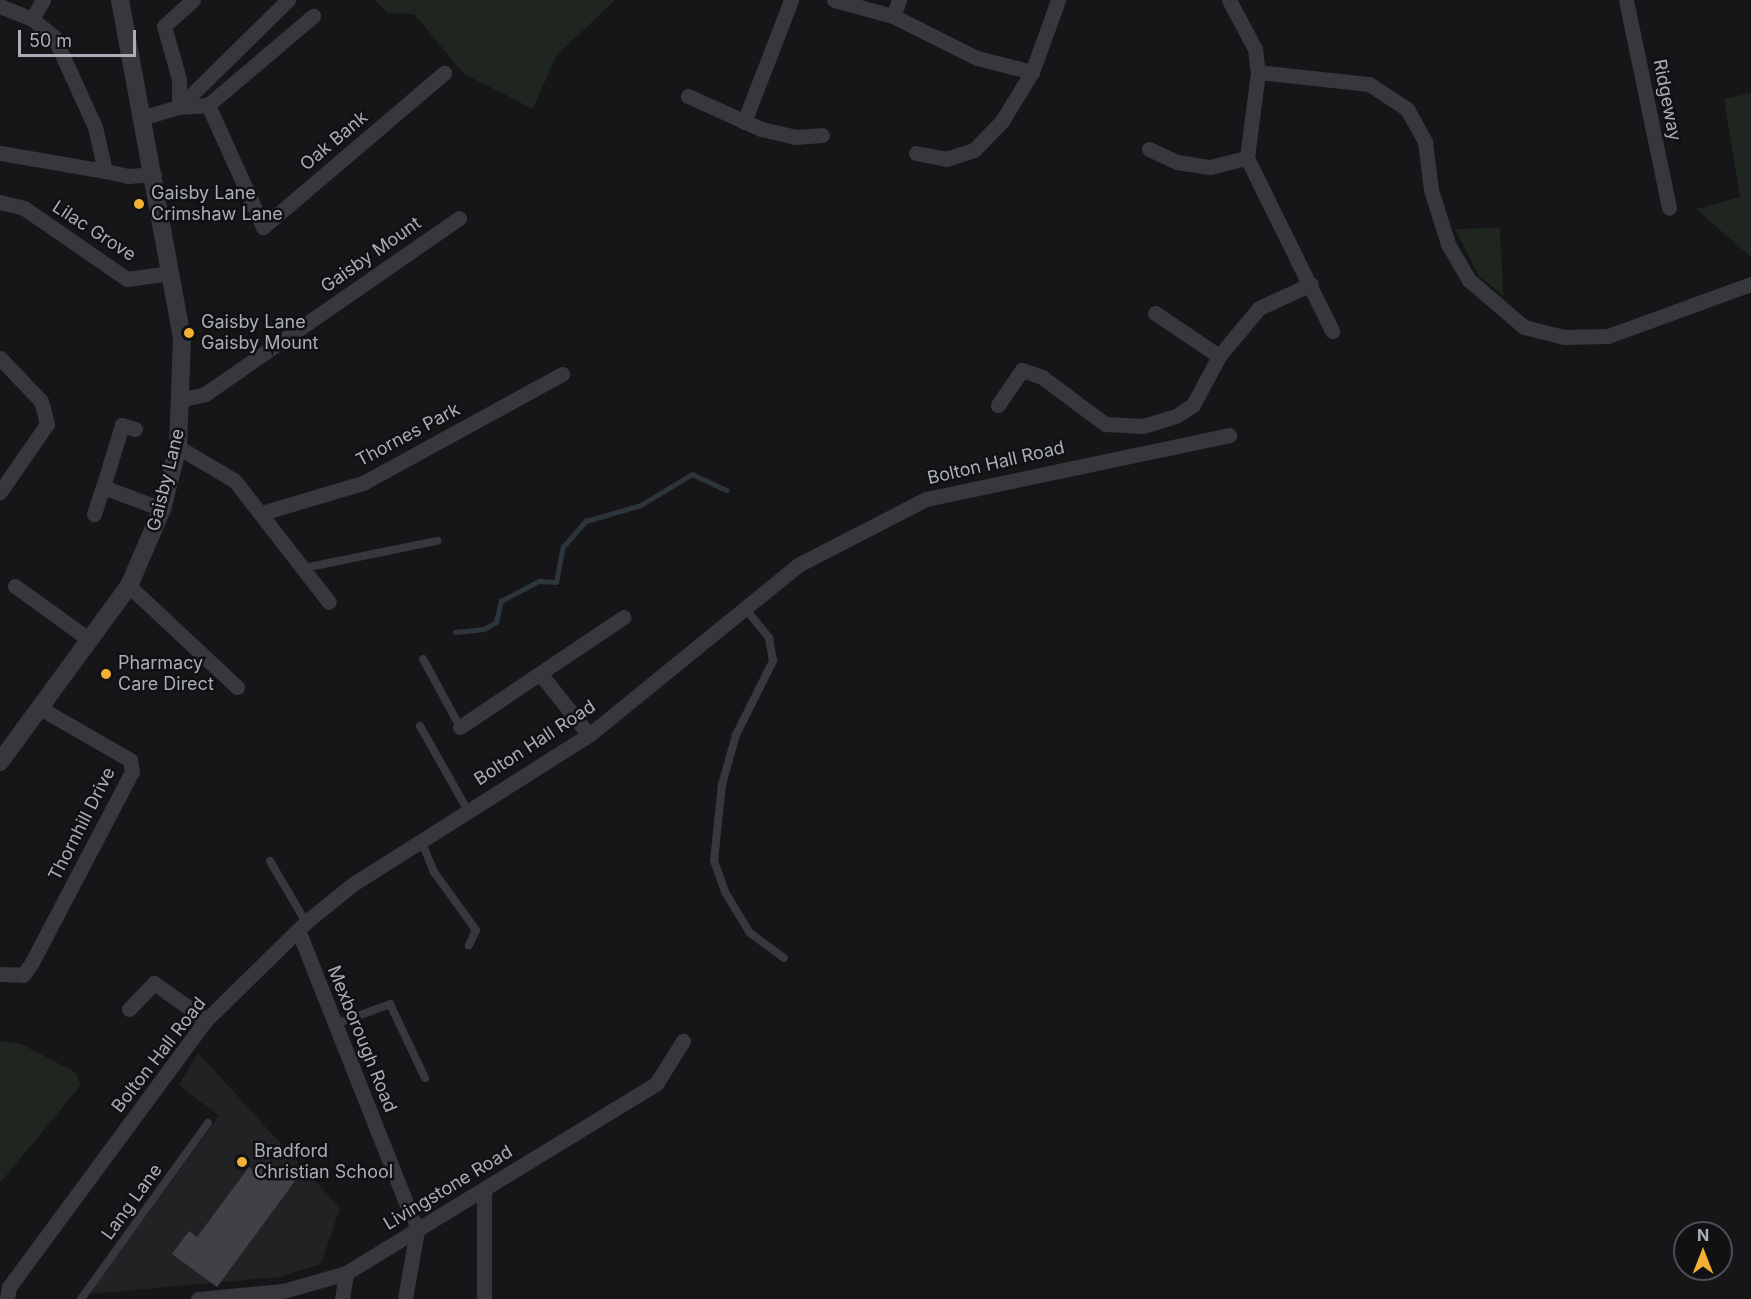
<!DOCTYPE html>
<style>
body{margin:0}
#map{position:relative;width:1751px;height:1299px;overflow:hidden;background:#161618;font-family:Inter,sans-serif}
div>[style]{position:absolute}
.built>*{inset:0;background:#222225}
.green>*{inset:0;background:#1e261f}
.stream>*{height:4.5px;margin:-2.25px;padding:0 2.25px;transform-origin:2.25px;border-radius:2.25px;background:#2c353c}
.building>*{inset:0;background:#404145}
.service>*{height:8px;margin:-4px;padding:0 4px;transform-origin:4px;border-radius:4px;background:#37383d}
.minor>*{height:15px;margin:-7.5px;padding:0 7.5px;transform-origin:7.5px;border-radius:7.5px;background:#37383d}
.tertiary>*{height:18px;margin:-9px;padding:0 9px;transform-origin:9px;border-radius:9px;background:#37383d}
.dots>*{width:16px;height:16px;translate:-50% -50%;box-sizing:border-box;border:3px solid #111113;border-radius:50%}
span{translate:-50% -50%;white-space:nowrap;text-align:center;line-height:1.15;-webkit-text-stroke:5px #111113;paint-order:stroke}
.street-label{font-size:18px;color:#a8adb8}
.poi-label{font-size:18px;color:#a8adb8}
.left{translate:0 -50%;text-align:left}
.north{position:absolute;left:1673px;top:1221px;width:60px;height:60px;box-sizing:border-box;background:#111113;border:2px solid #4d4f55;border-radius:50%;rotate:0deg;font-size:16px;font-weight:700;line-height:24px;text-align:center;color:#a8adb8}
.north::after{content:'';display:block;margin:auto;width:21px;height:27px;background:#f2b134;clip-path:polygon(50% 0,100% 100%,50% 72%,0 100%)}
.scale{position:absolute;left:18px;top:30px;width:118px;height:27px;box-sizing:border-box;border:3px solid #a8adb8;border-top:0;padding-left:8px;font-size:18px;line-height:21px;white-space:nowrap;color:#a8adb8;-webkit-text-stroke:4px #111113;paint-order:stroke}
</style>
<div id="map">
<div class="built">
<div style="clip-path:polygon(198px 1053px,340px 1208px,321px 1264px,279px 1277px,89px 1294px,219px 1116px,179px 1085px)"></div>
</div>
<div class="green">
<div style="clip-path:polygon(375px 0,615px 0,556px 56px,533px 109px,464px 74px,414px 14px,387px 13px)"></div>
<div style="clip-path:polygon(1751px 93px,1751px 257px,1696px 209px,1740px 197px,1724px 99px)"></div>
<div style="clip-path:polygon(1500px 228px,1503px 290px,1504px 296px,1479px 276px,1455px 229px)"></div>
<div style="clip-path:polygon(0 1041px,21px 1044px,75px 1072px,81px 1085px,0 1183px)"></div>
</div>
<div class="stream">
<div style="left:455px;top:632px;width:29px;rotate:-6deg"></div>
<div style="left:484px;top:629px;width:14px;rotate:-30deg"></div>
<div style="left:496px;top:622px;width:22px;rotate:-77deg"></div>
<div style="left:501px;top:601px;width:43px;rotate:-27.8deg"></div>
<div style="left:539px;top:581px;width:17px;rotate:3deg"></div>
<div style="left:556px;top:582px;width:36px;rotate:-79deg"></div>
<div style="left:563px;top:547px;width:35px;rotate:-49deg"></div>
<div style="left:586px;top:521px;width:57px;rotate:-16.2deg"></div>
<div style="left:641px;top:505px;width:60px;rotate:-31.3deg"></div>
<div style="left:692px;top:474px;width:38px;rotate:25deg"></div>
</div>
<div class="building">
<div style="clip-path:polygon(267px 1160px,295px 1181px,217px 1287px,172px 1254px,189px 1231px,197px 1237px,249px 1167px,257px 1174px)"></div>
</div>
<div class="service">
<div style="left:304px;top:568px;width:136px;rotate:-11.5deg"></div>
<div style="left:744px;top:607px;width:40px;rotate:51deg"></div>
<div style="left:769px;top:638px;width:23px;rotate:80deg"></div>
<div style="left:773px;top:661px;width:83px;rotate:116.6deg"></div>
<div style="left:736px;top:735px;width:51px;rotate:105.9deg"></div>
<div style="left:722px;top:784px;width:77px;rotate:95.9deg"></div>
<div style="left:714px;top:861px;width:33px;rotate:70deg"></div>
<div style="left:725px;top:892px;width:48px;rotate:58.6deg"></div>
<div style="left:750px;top:933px;width:42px;rotate:36.3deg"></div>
<div style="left:423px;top:659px;width:77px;rotate:61.4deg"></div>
<div style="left:420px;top:726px;width:95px;rotate:60.5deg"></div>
<div style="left:421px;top:840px;width:35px;rotate:68deg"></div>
<div style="left:434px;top:872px;width:72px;rotate:54.1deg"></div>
<div style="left:476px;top:930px;width:17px;rotate:115deg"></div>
<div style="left:270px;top:861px;width:71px;rotate:59.5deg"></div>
<div style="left:336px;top:1024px;width:58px;rotate:-20.3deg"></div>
<div style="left:390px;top:1004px;width:82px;rotate:64.7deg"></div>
<div style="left:81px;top:1299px;width:217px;rotate:-54.2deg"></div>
</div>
<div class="minor">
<div style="left:43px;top:0;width:22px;rotate:120deg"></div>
<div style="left:32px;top:19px;width:28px;rotate:39deg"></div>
<div style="left:54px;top:37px;width:99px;rotate:65.5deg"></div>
<div style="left:95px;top:127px;width:45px;rotate:77.2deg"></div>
<div style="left:105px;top:171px;width:24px;rotate:12deg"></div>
<div style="left:128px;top:176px;width:26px;rotate:-4deg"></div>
<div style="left:834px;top:0;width:61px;rotate:15.2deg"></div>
<div style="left:893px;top:16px;width:94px;rotate:26.6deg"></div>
<div style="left:977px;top:58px;width:57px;rotate:14.3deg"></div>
<div style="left:1229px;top:0;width:55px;rotate:62deg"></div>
<div style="left:1255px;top:49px;width:23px;rotate:83deg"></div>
<div style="left:1258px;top:72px;width:112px;rotate:6.2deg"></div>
<div style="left:1369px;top:84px;width:45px;rotate:33.3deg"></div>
<div style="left:1407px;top:109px;width:38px;rotate:61deg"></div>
<div style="left:1425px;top:142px;width:48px;rotate:82.9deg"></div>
<div style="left:1431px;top:190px;width:57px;rotate:72.5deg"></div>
<div style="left:1448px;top:244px;width:42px;rotate:59.7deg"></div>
<div style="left:1469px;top:280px;width:72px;rotate:40.5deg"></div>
<div style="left:1524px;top:327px;width:41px;rotate:14deg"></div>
<div style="left:1564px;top:337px;width:44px;rotate:-1.3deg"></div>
<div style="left:1608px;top:336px;width:152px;rotate:-20deg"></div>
<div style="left:1626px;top:0;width:212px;rotate:78.3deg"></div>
<div style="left:0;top:6px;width:35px;rotate:22deg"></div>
<div style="left:893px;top:16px;width:17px;rotate:-69deg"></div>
<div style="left:1258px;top:72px;width:87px;rotate:97.3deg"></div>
<div style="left:1247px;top:158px;width:193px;rotate:63.8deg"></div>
<div style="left:688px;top:96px;width:80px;rotate:24.3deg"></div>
<div style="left:761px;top:129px;width:35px;rotate:13deg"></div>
<div style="left:795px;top:137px;width:27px;rotate:-4deg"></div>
<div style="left:208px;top:105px;width:138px;rotate:-40.3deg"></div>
<div style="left:179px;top:107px;width:29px;rotate:-4deg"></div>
<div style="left:208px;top:105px;width:134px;rotate:65.7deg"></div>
<div style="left:263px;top:227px;width:238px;rotate:-40.4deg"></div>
<div style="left:179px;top:107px;width:153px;rotate:-44.5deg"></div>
<div style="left:144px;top:117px;width:36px;rotate:-16deg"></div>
<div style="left:179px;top:107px;width:28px;rotate:-90deg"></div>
<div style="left:179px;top:79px;width:55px;rotate:-105.8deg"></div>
<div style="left:164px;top:26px;width:39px;rotate:-42deg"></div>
<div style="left:744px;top:122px;width:131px;rotate:-68.9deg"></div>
<div style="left:1149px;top:149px;width:31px;rotate:25deg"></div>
<div style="left:1177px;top:162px;width:33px;rotate:9deg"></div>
<div style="left:1210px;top:167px;width:38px;rotate:-14deg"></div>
<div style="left:0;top:153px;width:107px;rotate:9.7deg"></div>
<div style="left:916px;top:153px;width:31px;rotate:11deg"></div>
<div style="left:946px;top:159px;width:29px;rotate:-18deg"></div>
<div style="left:974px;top:150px;width:40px;rotate:-46deg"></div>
<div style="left:1002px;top:121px;width:57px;rotate:-58.5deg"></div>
<div style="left:1032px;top:72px;width:77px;rotate:-70.1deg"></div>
<div style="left:0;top:202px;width:25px;rotate:14deg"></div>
<div style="left:24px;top:208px;width:125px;rotate:34.6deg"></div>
<div style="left:127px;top:279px;width:44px;rotate:-7.8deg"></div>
<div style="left:1155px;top:313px;width:77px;rotate:33.9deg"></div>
<div style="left:0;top:358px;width:59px;rotate:46.4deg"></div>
<div style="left:41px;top:401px;width:24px;rotate:75deg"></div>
<div style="left:47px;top:424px;width:83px;rotate:124.7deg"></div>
<div style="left:184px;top:399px;width:22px;rotate:-13deg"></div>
<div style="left:205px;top:394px;width:309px;rotate:-34.7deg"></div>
<div style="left:998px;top:405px;width:42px;rotate:-55.6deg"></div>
<div style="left:1022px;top:370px;width:21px;rotate:19deg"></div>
<div style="left:1042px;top:377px;width:79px;rotate:36.7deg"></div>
<div style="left:1105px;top:424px;width:38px;rotate:3deg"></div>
<div style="left:1143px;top:426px;width:34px;rotate:-17deg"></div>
<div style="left:1176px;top:416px;width:20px;rotate:-33deg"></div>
<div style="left:1193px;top:405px;width:55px;rotate:-62deg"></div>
<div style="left:1219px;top:356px;width:62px;rotate:-50.2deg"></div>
<div style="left:1259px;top:308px;width:57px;rotate:-24.8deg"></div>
<div style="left:135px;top:429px;width:14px;rotate:-163deg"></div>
<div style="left:122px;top:425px;width:65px;rotate:107deg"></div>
<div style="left:103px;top:487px;width:63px;rotate:20.4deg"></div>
<div style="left:178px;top:447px;width:66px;rotate:30.8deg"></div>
<div style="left:235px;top:481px;width:153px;rotate:52.2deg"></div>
<div style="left:265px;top:512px;width:102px;rotate:-16.5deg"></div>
<div style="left:363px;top:483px;width:227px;rotate:-28.7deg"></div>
<div style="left:94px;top:514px;width:28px;rotate:-72deg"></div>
<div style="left:15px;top:586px;width:92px;rotate:35.8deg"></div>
<div style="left:129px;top:586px;width:148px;rotate:43.1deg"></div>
<div style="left:542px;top:676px;width:75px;rotate:51.5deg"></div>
<div style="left:460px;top:727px;width:197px;rotate:-33.9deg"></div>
<div style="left:298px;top:930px;width:323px;rotate:68.4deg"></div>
<div style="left:417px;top:1230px;width:70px;rotate:99.9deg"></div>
<div style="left:0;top:974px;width:23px;rotate:2deg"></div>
<div style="left:23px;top:975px;width:14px;rotate:-54deg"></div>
<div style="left:31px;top:964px;width:217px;rotate:-62.3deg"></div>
<div style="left:132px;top:772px;width:12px;rotate:-99deg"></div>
<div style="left:130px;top:760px;width:104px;rotate:-150deg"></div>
<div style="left:129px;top:1009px;width:36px;rotate:-46deg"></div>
<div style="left:154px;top:983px;width:64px;rotate:35.4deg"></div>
<div style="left:484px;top:1191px;width:108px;rotate:90deg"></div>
<div style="left:7px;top:1299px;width:12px;rotate:-81deg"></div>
<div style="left:9px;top:1287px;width:332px;rotate:-53.6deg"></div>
<div style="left:206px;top:1020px;width:140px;rotate:-44.4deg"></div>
<div style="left:306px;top:922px;width:60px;rotate:-39deg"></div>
<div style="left:353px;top:884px;width:279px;rotate:-32.3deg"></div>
<div style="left:589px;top:735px;width:269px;rotate:-39.1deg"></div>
<div style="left:798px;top:565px;width:144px;rotate:-27.3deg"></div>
<div style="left:926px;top:499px;width:310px;rotate:-11.9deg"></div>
<div style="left:198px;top:1299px;width:85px;rotate:-5.4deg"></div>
<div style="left:283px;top:1291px;width:66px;rotate:-15.9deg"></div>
<div style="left:346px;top:1273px;width:363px;rotate:-31.4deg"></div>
<div style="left:656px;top:1084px;width:51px;rotate:-57.9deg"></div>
<div style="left:342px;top:1299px;width:26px;rotate:-81deg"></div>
</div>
<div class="tertiary">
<div style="left:0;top:762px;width:218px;rotate:-53.8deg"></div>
<div style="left:129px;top:586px;width:84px;rotate:-66.8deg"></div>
<div style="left:162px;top:509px;width:64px;rotate:-75.5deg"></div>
<div style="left:178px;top:447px;width:109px;rotate:-87.9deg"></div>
<div style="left:182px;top:338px;width:344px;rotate:-100.4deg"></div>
</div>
<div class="dots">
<div style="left:139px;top:204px;background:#f2b134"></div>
<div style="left:189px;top:333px;background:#f2b134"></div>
<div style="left:106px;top:674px;background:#f2b134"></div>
<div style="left:242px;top:1162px;background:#f2b134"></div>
</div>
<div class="street-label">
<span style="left:1667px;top:100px;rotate:79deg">Ridgeway</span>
<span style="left:334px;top:141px;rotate:-40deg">Oak Bank</span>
<span style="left:94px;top:231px;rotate:33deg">Lilac Grove</span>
<span style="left:371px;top:255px;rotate:-35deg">Gaisby Mount</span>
<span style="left:408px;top:435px;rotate:-28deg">Thornes Park</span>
<span style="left:996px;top:463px;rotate:-13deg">Bolton Hall Road</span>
<span style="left:166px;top:480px;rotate:-76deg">Gaisby Lane</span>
<span style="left:535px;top:743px;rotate:-33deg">Bolton Hall Road</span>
<span style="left:82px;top:824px;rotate:-63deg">Thornhill Drive</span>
<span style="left:362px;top:1039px;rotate:68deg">Mexborough Road</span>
<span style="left:159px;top:1055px;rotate:-52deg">Bolton Hall Road</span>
<span style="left:448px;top:1188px;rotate:-31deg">Livingstone Road</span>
<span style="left:132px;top:1202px;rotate:-54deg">Lang Lane</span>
</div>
<div class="poi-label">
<span class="left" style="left:151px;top:204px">Gaisby Lane<br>Crimshaw Lane</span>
<span class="left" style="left:201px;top:333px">Gaisby Lane<br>Gaisby Mount</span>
<span class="left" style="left:118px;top:674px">Pharmacy<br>Care Direct</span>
<span class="left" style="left:254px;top:1162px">Bradford<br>Christian School</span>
</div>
<div class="north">N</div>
<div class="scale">50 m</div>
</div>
